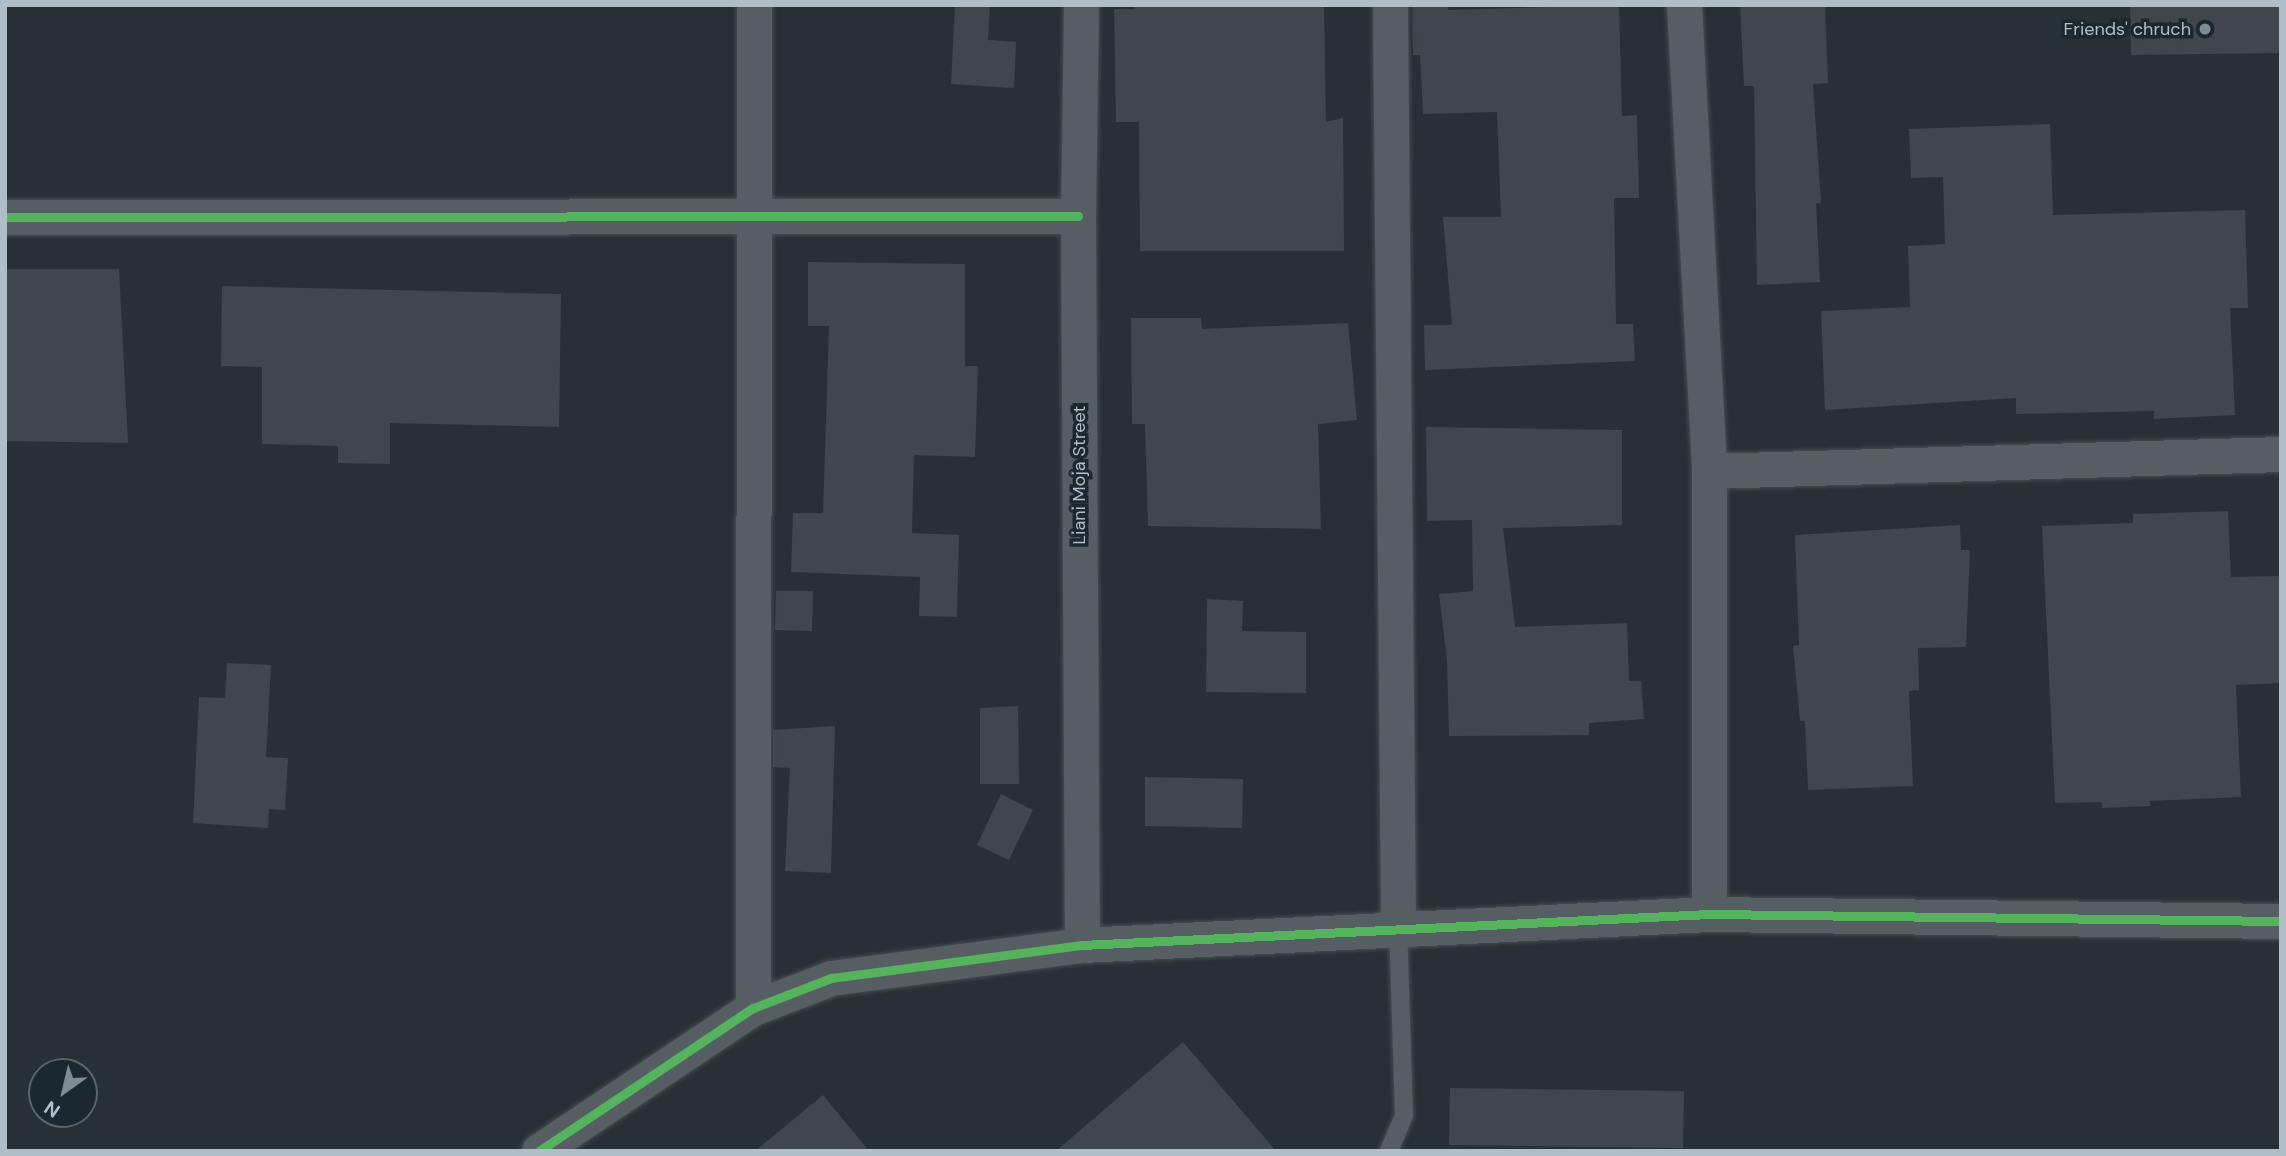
<!DOCTYPE html>
<style>
body{margin:0}
#map{position:relative;width:2286px;height:1156px;overflow:hidden;background:#273035;font-family:"DM Sans",sans-serif}
div>[style]{position:absolute}
.building>*{inset:0;background:#3f474c}
.roads{filter:drop-shadow(0 0 2px #454c50) drop-shadow(0 0 2px #454c50)}
.service>*{height:18px;margin:-9px;padding:0 9px;transform-origin:9px;border-radius:9px;background:#575e63}
.minor>*{height:35px;margin:-17.5px;padding:0 17.5px;transform-origin:17.5px;border-radius:17.5px;background:#575e63}
.cycleway>*{height:9px;margin:-4.5px;padding:0 4.5px;transform-origin:4.5px;border-radius:4.5px;background:#56b35d}
.dots>*{width:19px;height:19px;translate:-50% -50%;box-sizing:border-box;border:4px solid #1b2830;border-radius:50%}
span{translate:-50% -50%;white-space:nowrap;text-align:center;line-height:1.15;-webkit-text-stroke:7px #1b2830;paint-order:stroke}
.poi-label{font-size:18px;color:#b0bec7}
.right{translate:-100% -50%;text-align:right}
.street-label{font-size:18px;color:#b0bec7}
.frame{position:absolute;inset:0;border:7px solid #b0bec7;pointer-events:none}
.north{position:absolute;left:28px;top:1058px;width:70px;height:70px;box-sizing:border-box;background:#1b2830;border:2px solid #57646c;border-radius:50%;rotate:214deg;font-size:19px;font-weight:700;line-height:28px;text-align:center;color:#b0bec7}
.north::after{content:'';display:block;margin:auto;width:24px;height:32px;background:#808c94;clip-path:polygon(50% 0,100% 100%,50% 72%,0 100%)}
</style>
<div id="map">
<div class="building">
<div style="clip-path:polygon(955px 5px,990px 5px,988px 40px,1016px 42px,1014px 88px,951px 84px)"></div>
<div style="clip-path:polygon(1135px 5px,1324px 5px,1326px 122px,1343px 118px,1344px 251px,1140px 251px,1139px 122px,1116px 122px,1114px 9px,1135px 9px)"></div>
<div style="clip-path:polygon(1412px 5px,1448px 5px,1448px 10px,1619px 5px,1622px 116px,1637px 115px,1639px 198px,1614px 198px,1616px 324px,1633px 324px,1635px 361px,1425px 370px,1424px 325px,1452px 325px,1443px 217px,1501px 217px,1497px 112px,1423px 114px,1420px 55px,1413px 55px)"></div>
<div style="clip-path:polygon(1740px 5px,1825px 5px,1828px 83px,1813px 84px,1821px 203px,1816px 203px,1820px 282px,1757px 285px,1754px 86px,1744px 86px)"></div>
<div style="clip-path:polygon(2130px 5px,2281px 5px,2281px 53px,2131px 55px)"></div>
<div style="clip-path:polygon(2050px 124px,2053px 215px,2245px 210px,2248px 308px,2230px 308px,2235px 415px,2154px 419px,2154px 411px,2016px 414px,2016px 398px,1825px 410px,1821px 311px,1910px 307px,1908px 246px,1945px 244px,1943px 177px,1911px 178px,1909px 129px)"></div>
<div style="clip-path:polygon(808px 262px,965px 264px,965px 366px,978px 366px,975px 457px,914px 455px,912px 533px,959px 535px,957px 617px,919px 616px,920px 577px,791px 572px,793px 513px,823px 513px,829px 326px,808px 326px)"></div>
<div style="clip-path:polygon(5px 269px,119px 269px,128px 443px,5px 441px)"></div>
<div style="clip-path:polygon(222px 286px,561px 294px,559px 427px,390px 423px,390px 464px,338px 463px,338px 446px,262px 444px,262px 367px,221px 366px)"></div>
<div style="clip-path:polygon(1131px 318px,1201px 318px,1202px 329px,1348px 323px,1357px 420px,1318px 424px,1321px 529px,1148px 526px,1145px 424px,1132px 424px)"></div>
<div style="clip-path:polygon(1426px 427px,1622px 430px,1622px 525px,1503px 528px,1515px 627px,1627px 623px,1629px 681px,1641px 681px,1644px 719px,1589px 723px,1589px 735px,1449px 736px,1447px 660px,1439px 594px,1473px 591px,1472px 520px,1427px 521px)"></div>
<div style="clip-path:polygon(2228px 511px,2231px 577px,2281px 576px,2281px 683px,2236px 685px,2241px 797px,2150px 801px,2150px 806px,2102px 808px,2102px 802px,2055px 803px,2042px 526px,2133px 523px,2133px 514px)"></div>
<div style="clip-path:polygon(1960px 525px,1961px 550px,1970px 550px,1966px 647px,1918px 648px,1919px 690px,1909px 691px,1913px 786px,1808px 790px,1805px 721px,1800px 721px,1793px 646px,1799px 645px,1795px 535px)"></div>
<div style="clip-path:polygon(776px 591px,813px 591px,812px 631px,775px 630px)"></div>
<div style="clip-path:polygon(1207px 599px,1243px 601px,1242px 631px,1306px 632px,1306px 693px,1206px 692px)"></div>
<div style="clip-path:polygon(227px 663px,271px 665px,266px 757px,288px 758px,285px 810px,269px 809px,268px 828px,193px 823px,199px 697px,225px 698px)"></div>
<div style="clip-path:polygon(1018px 706px,1019px 784px,980px 784px,980px 708px)"></div>
<div style="clip-path:polygon(835px 726px,831px 873px,785px 871px,790px 768px,773px 767px,773px 730px)"></div>
<div style="clip-path:polygon(1145px 777px,1243px 779px,1242px 828px,1145px 826px)"></div>
<div style="clip-path:polygon(1001px 794px,1033px 810px,1009px 860px,977px 845px)"></div>
<div style="clip-path:polygon(1183px 1042px,1276px 1151px,1056px 1151px)"></div>
<div style="clip-path:polygon(1450px 1088px,1684px 1091px,1683px 1148px,1449px 1145px)"></div>
<div style="clip-path:polygon(823px 1095px,869px 1151px,755px 1151px)"></div>
</div>
<div class="roads">
<div class="service">
<div style="left:1389px;top:1151px;width:38px;rotate:-67deg"></div>
<div style="left:1404px;top:1116px;width:188px;rotate:-91.8deg"></div>
</div>
<div class="minor">
<div style="left:1081px;top:5px;width:211px;rotate:90.8deg"></div>
<div style="left:1078px;top:216px;width:729px;rotate:89.69deg"></div>
<div style="left:1390px;top:5px;width:923px;rotate:89.5deg"></div>
<div style="left:1684px;top:5px;width:467px;rotate:86.9deg"></div>
<div style="left:1709px;top:471px;width:443px;rotate:90deg"></div>
<div style="left:5px;top:217px;width:1073px;rotate:-0.05deg"></div>
<div style="left:1709px;top:471px;width:572px;rotate:-1.7deg"></div>
<div style="left:753px;top:1008px;width:1003px;rotate:-89.94deg"></div>
<div style="left:539px;top:1151px;width:257px;rotate:-33.8deg"></div>
<div style="left:753px;top:1008px;width:84px;rotate:-21deg"></div>
<div style="left:831px;top:978px;width:253px;rotate:-7.5deg"></div>
<div style="left:1082px;top:945px;width:628px;rotate:-2.83deg"></div>
<div style="left:1709px;top:914px;width:572px;rotate:0.7deg"></div>
</div>
</div>
<div class="cycleway">
<div style="left:5px;top:217px;width:1073px;rotate:-0.05deg"></div>
<div style="left:539px;top:1151px;width:257px;rotate:-33.8deg"></div>
<div style="left:753px;top:1008px;width:84px;rotate:-21deg"></div>
<div style="left:831px;top:978px;width:253px;rotate:-7.5deg"></div>
<div style="left:1082px;top:945px;width:628px;rotate:-2.83deg"></div>
<div style="left:1709px;top:914px;width:572px;rotate:0.7deg"></div>
</div>
<div class="dots">
<div style="left:2205px;top:29px;background:#808c94"></div>
</div>
<div class="poi-label">
<span class="right" style="left:2191px;top:29px">Friends' chruch</span>
</div>
<div class="street-label">
<span style="left:1079px;top:475px;rotate:-90deg">Liani Moja Street</span>
</div>
<div class="frame"></div>
<div class="north">N</div>
</div>
